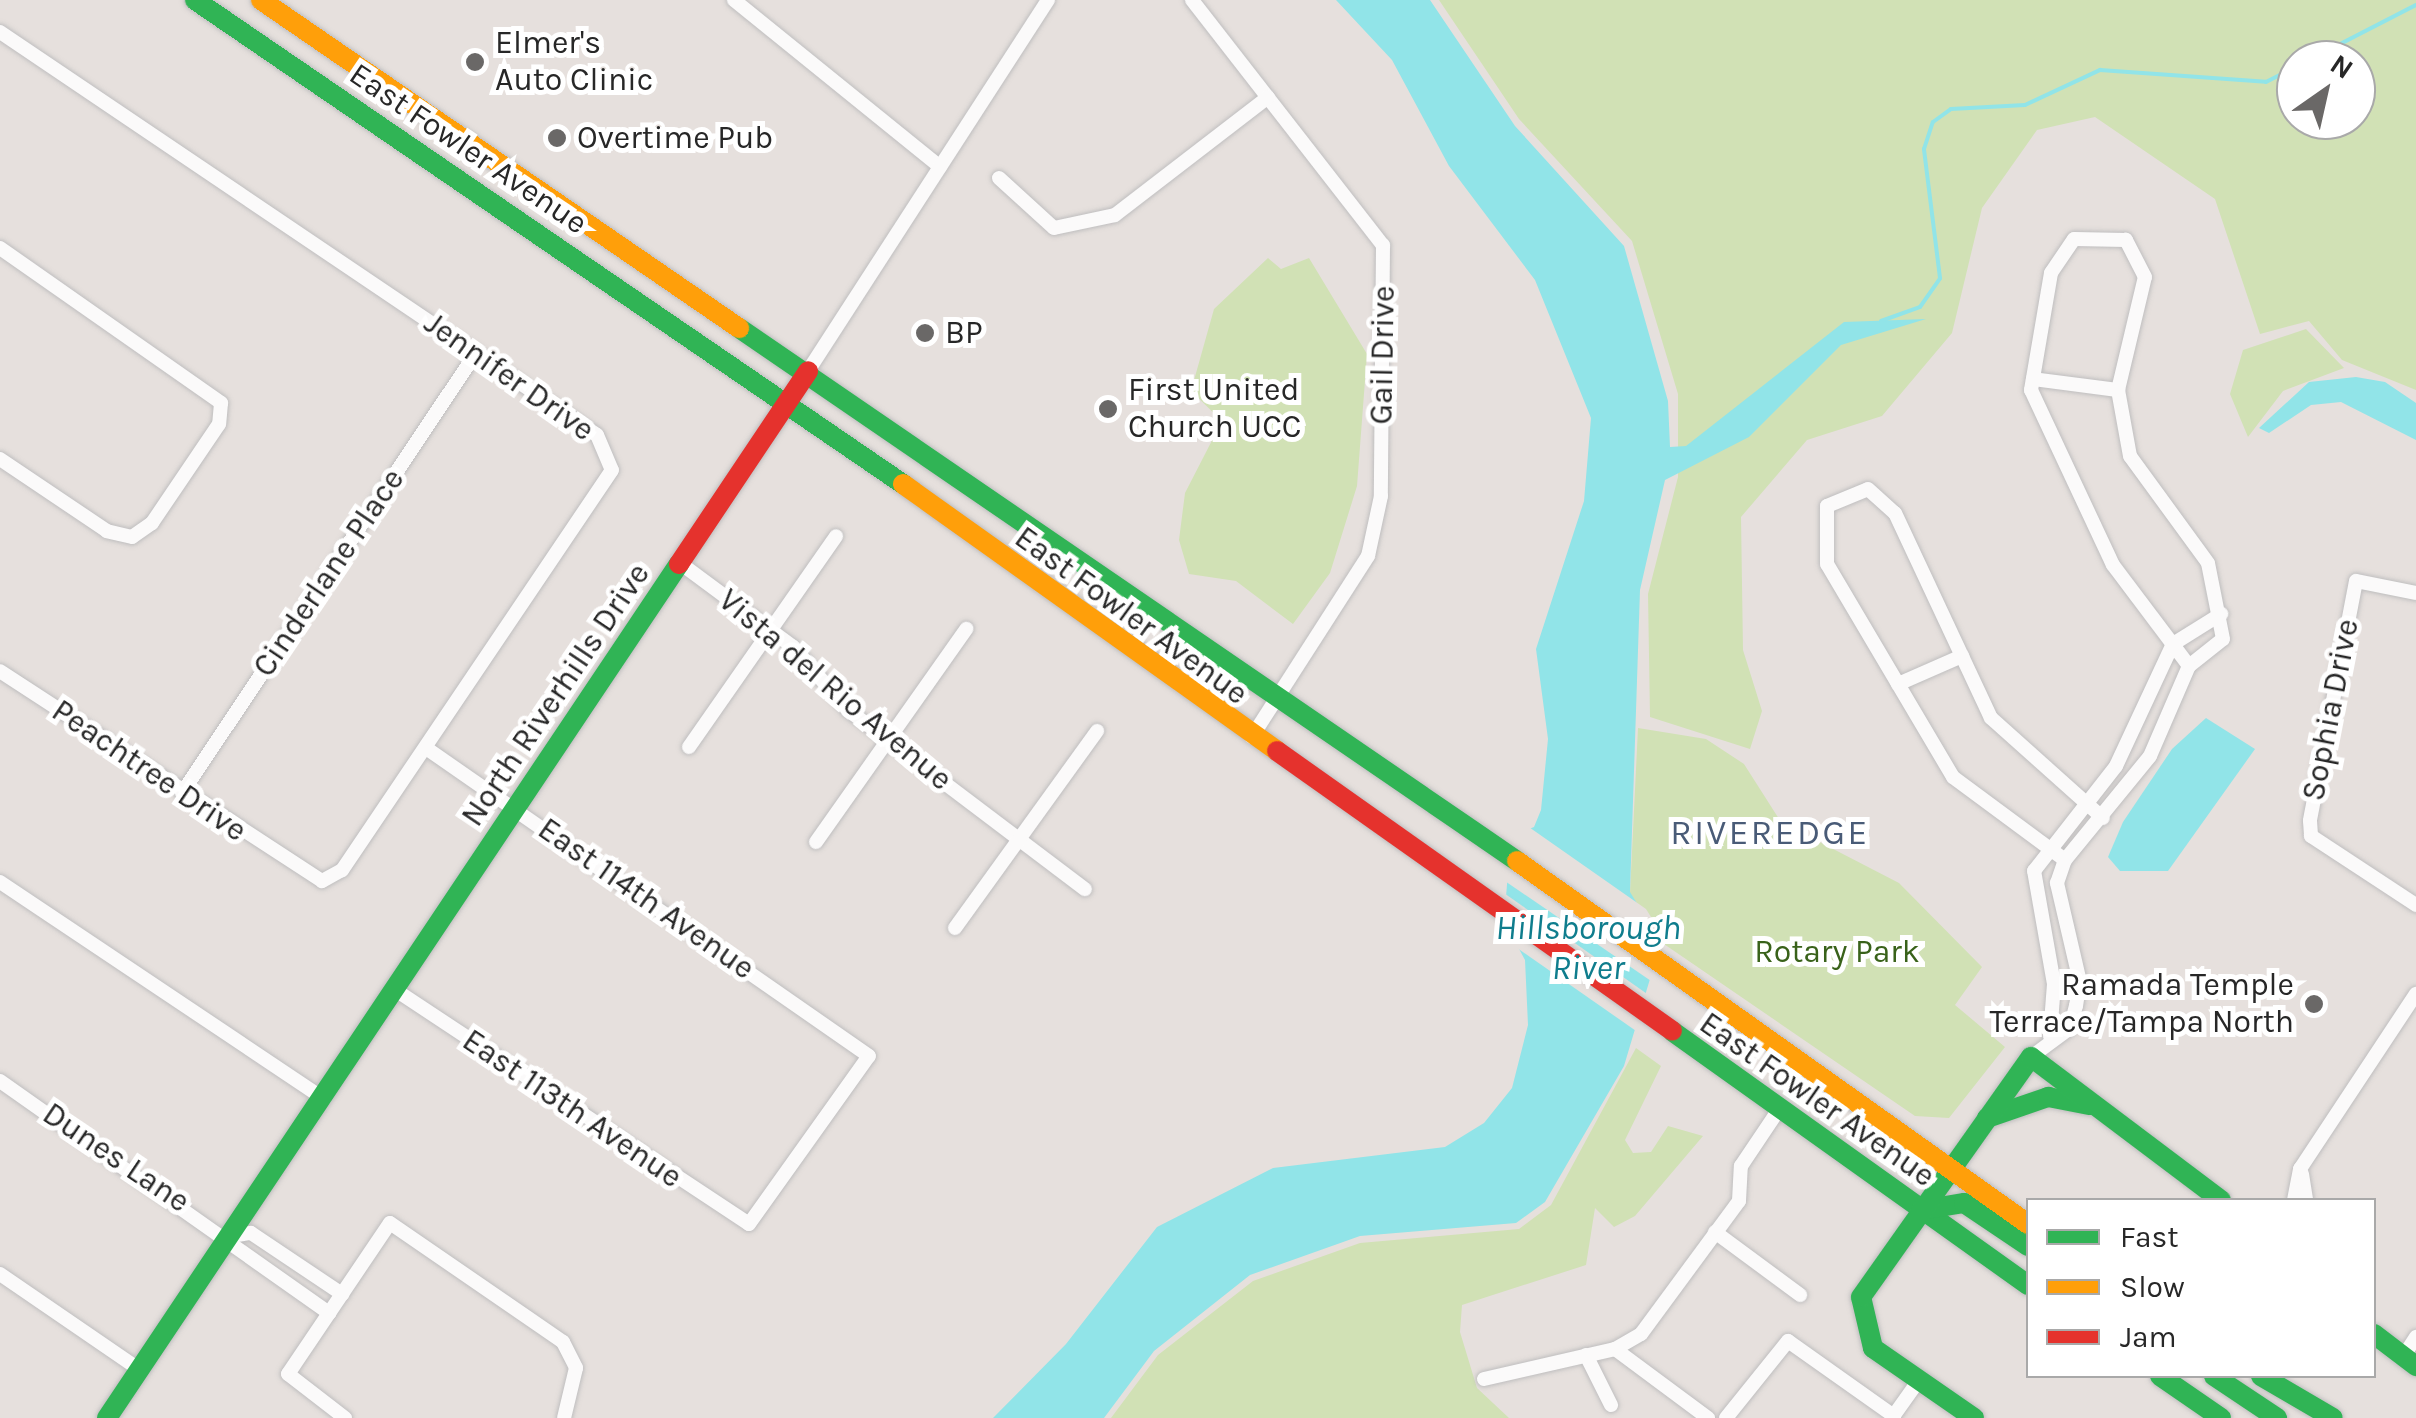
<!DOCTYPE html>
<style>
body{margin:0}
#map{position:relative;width:2416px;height:1418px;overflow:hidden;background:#e6e0dd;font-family:Karla,sans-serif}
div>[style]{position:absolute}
.green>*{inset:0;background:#d1e1b5}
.water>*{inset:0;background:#91e4e8}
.pier>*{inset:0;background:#e6e0dd}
.stream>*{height:4px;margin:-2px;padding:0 2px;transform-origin:2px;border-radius:2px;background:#91e4e8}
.roads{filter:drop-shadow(0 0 2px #bfbebf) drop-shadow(0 0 2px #bfbebf)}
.street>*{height:14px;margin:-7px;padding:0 7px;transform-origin:7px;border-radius:7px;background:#fbfafa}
.fast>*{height:20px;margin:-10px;padding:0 10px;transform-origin:10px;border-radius:10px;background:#30b455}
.slow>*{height:20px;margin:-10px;padding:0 10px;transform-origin:10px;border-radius:10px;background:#ff9f0a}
.jam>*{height:20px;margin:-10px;padding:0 10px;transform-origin:10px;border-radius:10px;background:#e5322d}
.dots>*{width:28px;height:28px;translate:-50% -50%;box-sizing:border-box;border:5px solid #fff;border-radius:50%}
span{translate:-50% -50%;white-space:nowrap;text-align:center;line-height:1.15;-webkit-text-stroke:10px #fff;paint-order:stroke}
.poi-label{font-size:32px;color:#272727}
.left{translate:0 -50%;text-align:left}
.right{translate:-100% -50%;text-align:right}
.street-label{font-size:32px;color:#272727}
.park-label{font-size:32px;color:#39621a}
.neighbourhood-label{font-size:35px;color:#495b77;letter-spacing:2.5px}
.water-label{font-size:35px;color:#0f7d8d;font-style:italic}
.legend{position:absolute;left:2026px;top:1198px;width:350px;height:180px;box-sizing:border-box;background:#fff;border:2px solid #a9a9a9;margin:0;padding:12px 18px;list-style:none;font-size:30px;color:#272727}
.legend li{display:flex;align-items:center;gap:20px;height:50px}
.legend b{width:50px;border:2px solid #a9a9a9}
.north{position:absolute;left:2276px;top:40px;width:100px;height:100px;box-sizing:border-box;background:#fff;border:2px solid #a9a9a9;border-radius:50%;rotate:34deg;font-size:28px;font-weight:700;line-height:40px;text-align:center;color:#272727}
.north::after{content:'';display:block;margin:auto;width:35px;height:45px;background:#6a6867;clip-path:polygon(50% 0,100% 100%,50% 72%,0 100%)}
</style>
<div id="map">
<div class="green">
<div style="clip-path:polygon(evenodd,1439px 0,2416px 0,2416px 390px,2342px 360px,2309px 321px,2260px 334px,2215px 199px,2095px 117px,2037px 130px,1982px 208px,1952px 333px,1882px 416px,1807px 440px,1741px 517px,1743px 650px,1762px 711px,1750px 749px,1650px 717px,1648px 594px,1678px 477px,1678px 394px,1632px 241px,1519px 119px,1439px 0,2296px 60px,2356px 60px,2356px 120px,2296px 120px,2296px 60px)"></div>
<div style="clip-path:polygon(1268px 258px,1281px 269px,1309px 258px,1367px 354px,1357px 486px,1330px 573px,1293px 624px,1236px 581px,1189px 574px,1179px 540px,1185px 493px,1222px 421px,1191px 391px,1214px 309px)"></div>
<div style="clip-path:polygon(2306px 329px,2344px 368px,2283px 391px,2248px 437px,2230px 394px,2243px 350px)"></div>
<div style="clip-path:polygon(1638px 728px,1706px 739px,1744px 764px,1781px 822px,1899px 883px,1982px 967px,1955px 1005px,2005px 1047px,1949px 1118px,1915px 1116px,1661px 942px,1630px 893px)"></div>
<div style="clip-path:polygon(1636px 1048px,1661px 1066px,1625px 1140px,1633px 1153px,1651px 1152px,1668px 1126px,1703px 1136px,1635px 1216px,1614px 1227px,1595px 1208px,1586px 1265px,1462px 1305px,1460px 1332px,1477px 1388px,1509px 1418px,1111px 1418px,1158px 1355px,1253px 1281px,1360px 1243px,1519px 1229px,1551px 1205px)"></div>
</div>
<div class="water">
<div style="clip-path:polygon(1336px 0,1430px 0,1515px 126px,1624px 246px,1668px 401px,1670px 447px,1686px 446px,1844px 322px,1926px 319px,1841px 345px,1749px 437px,1665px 480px,1640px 590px,1630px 892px,1661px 942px,1624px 1066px,1545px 1202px,1516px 1223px,1360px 1236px,1250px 1275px,1154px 1351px,1104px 1418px,993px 1418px,1066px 1344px,1157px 1227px,1273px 1168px,1445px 1147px,1484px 1123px,1512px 1088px,1528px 1025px,1525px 960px,1504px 921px,1511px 836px,1534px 827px,1541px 810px,1548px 739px,1536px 649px,1584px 501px,1591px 418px,1535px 280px,1449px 166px,1392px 60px)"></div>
<div style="clip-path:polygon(2356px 377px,2385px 382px,2416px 403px,2416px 440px,2341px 402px,2311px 405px,2269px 433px,2259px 428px,2309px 382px)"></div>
<div style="clip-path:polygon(2206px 718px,2255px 749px,2168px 871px,2120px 871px,2108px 857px,2123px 822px,2172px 749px)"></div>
</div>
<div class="pier">
<div style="clip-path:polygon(1526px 825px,1646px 909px,1666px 941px,1654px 983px,1502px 879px,1506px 836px)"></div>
<div style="clip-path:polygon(1501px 891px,1650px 996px,1639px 1033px,1510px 943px,1499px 922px)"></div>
</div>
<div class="stream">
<div style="left:2309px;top:60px;width:120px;rotate:-27.2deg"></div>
<div style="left:1881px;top:321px;width:41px;rotate:-19.7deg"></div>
<div style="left:1920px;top:307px;width:35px;rotate:-55deg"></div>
<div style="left:1940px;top:278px;width:130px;rotate:-97.1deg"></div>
<div style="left:1924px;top:149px;width:28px;rotate:-72deg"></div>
<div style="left:1933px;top:122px;width:22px;rotate:-36deg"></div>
<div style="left:1951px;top:109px;width:74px;rotate:-3.1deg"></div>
<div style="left:2025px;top:105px;width:83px;rotate:-25deg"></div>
<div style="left:2100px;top:70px;width:166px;rotate:4.1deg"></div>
<div style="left:2266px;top:82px;width:34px;rotate:-27deg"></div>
</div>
<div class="roads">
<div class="street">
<div style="left:734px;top:0;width:265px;rotate:39deg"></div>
<div style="left:1192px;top:0;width:311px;rotate:52.1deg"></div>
<div style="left:1383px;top:245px;width:251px;rotate:90.5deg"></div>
<div style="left:1381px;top:496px;width:61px;rotate:102.2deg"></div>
<div style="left:1368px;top:556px;width:215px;rotate:122.7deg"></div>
<div style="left:0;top:32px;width:720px;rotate:34.02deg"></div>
<div style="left:597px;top:435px;width:38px;rotate:67deg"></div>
<div style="left:612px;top:470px;width:483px;rotate:124deg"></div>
<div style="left:342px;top:870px;width:23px;rotate:151deg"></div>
<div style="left:322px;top:881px;width:384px;rotate:-146.9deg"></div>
<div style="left:999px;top:178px;width:74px;rotate:42.3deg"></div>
<div style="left:1054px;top:228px;width:62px;rotate:-12deg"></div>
<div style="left:1115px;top:215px;width:193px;rotate:-37.6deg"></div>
<div style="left:0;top:248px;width:270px;rotate:35deg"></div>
<div style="left:221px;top:403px;width:21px;rotate:95deg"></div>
<div style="left:219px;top:424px;width:120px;rotate:124.1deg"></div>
<div style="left:152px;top:523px;width:24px;rotate:145deg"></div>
<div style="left:132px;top:537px;width:26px;rotate:-167deg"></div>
<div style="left:107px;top:531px;width:129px;rotate:-146.1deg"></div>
<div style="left:808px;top:371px;width:442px;rotate:-57.1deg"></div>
<div style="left:2033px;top:379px;width:86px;rotate:7.4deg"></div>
<div style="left:680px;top:563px;width:141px;rotate:36.6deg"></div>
<div style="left:793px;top:647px;width:84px;rotate:48.9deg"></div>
<div style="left:848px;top:710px;width:297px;rotate:37.1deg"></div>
<div style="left:2416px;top:593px;width:61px;rotate:-168.7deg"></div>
<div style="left:2356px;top:581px;width:244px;rotate:100.9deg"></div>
<div style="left:2310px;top:821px;width:15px;rotate:86deg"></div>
<div style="left:2311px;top:836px;width:126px;rotate:33.3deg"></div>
<div style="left:2173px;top:644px;width:57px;rotate:-32deg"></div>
<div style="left:1898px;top:684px;width:70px;rotate:-23.6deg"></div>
<div style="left:689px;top:747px;width:257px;rotate:-55.1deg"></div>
<div style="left:182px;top:793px;width:529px;rotate:-56.25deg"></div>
<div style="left:816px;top:842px;width:261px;rotate:-54.8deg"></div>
<div style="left:2065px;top:860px;width:139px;rotate:-143.5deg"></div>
<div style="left:1953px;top:777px;width:247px;rotate:-120.6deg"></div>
<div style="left:1827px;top:564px;width:58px;rotate:-90deg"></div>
<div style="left:1827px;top:506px;width:44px;rotate:-22.5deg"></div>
<div style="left:1868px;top:489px;width:36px;rotate:42deg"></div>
<div style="left:1895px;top:513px;width:226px;rotate:64.9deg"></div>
<div style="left:1991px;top:718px;width:150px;rotate:41.8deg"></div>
<div style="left:0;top:882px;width:390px;rotate:33.8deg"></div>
<div style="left:955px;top:928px;width:243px;rotate:-54.2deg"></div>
<div style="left:397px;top:991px;width:422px;rotate:33.5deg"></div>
<div style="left:749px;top:1224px;width:206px;rotate:-54.5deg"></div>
<div style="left:869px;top:1056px;width:540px;rotate:-145.19deg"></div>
<div style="left:2050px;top:1036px;width:52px;rotate:-85.6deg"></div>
<div style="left:2054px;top:984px;width:115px;rotate:-100deg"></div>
<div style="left:2034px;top:871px;width:133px;rotate:-52deg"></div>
<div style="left:2116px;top:766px;width:135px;rotate:-65deg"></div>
<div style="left:2031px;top:1057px;width:49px;rotate:-36.6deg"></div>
<div style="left:2070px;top:1028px;width:23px;rotate:-75deg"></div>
<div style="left:2076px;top:1006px;width:24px;rotate:-81deg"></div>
<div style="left:2080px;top:982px;width:102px;rotate:-103.1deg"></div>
<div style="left:2057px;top:883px;width:24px;rotate:-71deg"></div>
<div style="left:2065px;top:860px;width:134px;rotate:-50.7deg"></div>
<div style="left:2150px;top:756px;width:98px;rotate:-66.6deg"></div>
<div style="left:2189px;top:666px;width:43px;rotate:-38.5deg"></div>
<div style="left:2223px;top:639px;width:77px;rotate:-101.2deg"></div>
<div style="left:2208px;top:563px;width:132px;rotate:-126.1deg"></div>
<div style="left:2130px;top:456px;width:67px;rotate:-100.3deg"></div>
<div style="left:2118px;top:390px;width:116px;rotate:-76.6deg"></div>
<div style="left:2145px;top:277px;width:42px;rotate:-117.2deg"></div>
<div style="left:2126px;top:240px;width:52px;rotate:-178.9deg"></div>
<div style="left:2074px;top:239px;width:41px;rotate:124.1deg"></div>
<div style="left:2051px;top:273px;width:119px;rotate:99.7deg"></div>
<div style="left:2031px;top:390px;width:193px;rotate:64.9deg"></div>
<div style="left:2113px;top:565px;width:126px;rotate:53deg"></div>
<div style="left:0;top:1081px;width:403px;rotate:35.2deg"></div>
<div style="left:2302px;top:1174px;width:26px;rotate:81deg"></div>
<div style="left:2294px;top:1200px;width:32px;rotate:-79deg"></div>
<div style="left:2300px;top:1169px;width:210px;rotate:-56.5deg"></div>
<div style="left:1715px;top:1232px;width:106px;rotate:36.5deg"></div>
<div style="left:231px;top:1236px;width:20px;rotate:-9deg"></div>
<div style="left:251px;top:1233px;width:110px;rotate:33.8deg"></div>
<div style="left:0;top:1274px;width:168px;rotate:34.4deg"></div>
<div style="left:1615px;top:1349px;width:116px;rotate:36.6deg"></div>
<div style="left:1586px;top:1355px;width:56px;rotate:63.4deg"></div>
<div style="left:2403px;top:1357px;width:24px;rotate:-57deg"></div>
<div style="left:1484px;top:1379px;width:134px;rotate:-12.9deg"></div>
<div style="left:1615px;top:1349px;width:30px;rotate:-30deg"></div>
<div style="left:1641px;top:1334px;width:165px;rotate:-53.6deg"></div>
<div style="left:1739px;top:1201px;width:35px;rotate:-87deg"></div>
<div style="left:1741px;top:1166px;width:66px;rotate:-56.1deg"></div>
<div style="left:345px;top:1418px;width:72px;rotate:-142.3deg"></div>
<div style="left:288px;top:1374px;width:182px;rotate:-56deg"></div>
<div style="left:390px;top:1223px;width:210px;rotate:34.5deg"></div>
<div style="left:563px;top:1342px;width:29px;rotate:63deg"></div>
<div style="left:576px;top:1368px;width:51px;rotate:103.5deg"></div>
<div style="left:1726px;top:1418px;width:99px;rotate:-51.2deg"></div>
<div style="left:1788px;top:1341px;width:130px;rotate:35.3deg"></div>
<div style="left:1892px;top:1418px;width:47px;rotate:-54.6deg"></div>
</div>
<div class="fast">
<div style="left:195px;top:0;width:858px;rotate:34.36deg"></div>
<div style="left:739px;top:328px;width:943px;rotate:34.41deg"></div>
<div style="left:1672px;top:1031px;width:437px;rotate:35.5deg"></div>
<div style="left:1987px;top:1118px;width:65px;rotate:-19deg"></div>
<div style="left:2048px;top:1097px;width:43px;rotate:10.8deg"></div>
<div style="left:1921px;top:1210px;width:44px;rotate:-9.2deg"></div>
<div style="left:1964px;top:1203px;width:77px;rotate:33.9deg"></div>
<div style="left:2374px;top:1334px;width:53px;rotate:37.3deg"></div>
<div style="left:2160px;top:1376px;width:74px;rotate:34.5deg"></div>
<div style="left:2214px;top:1376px;width:76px;rotate:33.7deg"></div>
<div style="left:2261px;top:1376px;width:83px;rotate:30.3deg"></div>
<div style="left:107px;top:1418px;width:1028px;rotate:-56.19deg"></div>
<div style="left:1974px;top:1418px;width:123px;rotate:-145.3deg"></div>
<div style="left:1873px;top:1348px;width:52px;rotate:-103.2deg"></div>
<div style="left:1861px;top:1297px;width:294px;rotate:-54.7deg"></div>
<div style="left:2031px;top:1057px;width:238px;rotate:37deg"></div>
</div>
<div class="slow">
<div style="left:261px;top:0;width:580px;rotate:34.46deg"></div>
<div style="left:903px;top:484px;width:460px;rotate:35.5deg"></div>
<div style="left:1517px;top:861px;width:627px;rotate:35.39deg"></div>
</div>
<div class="jam">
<div style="left:679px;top:564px;width:232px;rotate:-56.2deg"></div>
<div style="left:1277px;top:751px;width:484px;rotate:35.3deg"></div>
</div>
</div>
<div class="dots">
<div style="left:475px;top:62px;background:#6a6867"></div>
<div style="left:557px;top:138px;background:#6a6867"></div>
<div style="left:925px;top:333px;background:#6a6867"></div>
<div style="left:1108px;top:409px;background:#6a6867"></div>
<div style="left:2314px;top:1004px;background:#6a6867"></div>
</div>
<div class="poi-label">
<span class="left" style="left:495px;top:62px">Elmer's<br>Auto Clinic</span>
<span class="left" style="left:577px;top:138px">Overtime Pub</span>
<span class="left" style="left:945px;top:333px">BP</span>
<span class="left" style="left:1128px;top:409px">First United<br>Church UCC</span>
<span class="right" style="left:2294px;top:1004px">Ramada Temple<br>Terrace/Tampa North</span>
</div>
<div class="street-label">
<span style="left:468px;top:149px;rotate:34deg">East Fowler Avenue</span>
<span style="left:1383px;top:355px;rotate:-89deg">Gail Drive</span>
<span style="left:509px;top:377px;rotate:35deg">Jennifer Drive</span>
<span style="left:329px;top:573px;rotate:-56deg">Cinderlane Place</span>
<span style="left:1131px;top:616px;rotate:36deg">East Fowler Avenue</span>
<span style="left:835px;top:690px;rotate:40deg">Vista del Rio Avenue</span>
<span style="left:556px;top:695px;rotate:-56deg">North Riverhills Drive</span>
<span style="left:2331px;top:710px;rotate:-79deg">Sophia Drive</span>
<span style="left:149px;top:771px;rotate:34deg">Peachtree Drive</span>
<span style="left:646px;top:899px;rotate:35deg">East 114th Avenue</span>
<span style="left:1817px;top:1100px;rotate:35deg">East Fowler Avenue</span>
<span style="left:572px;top:1109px;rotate:34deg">East 113th Avenue</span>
<span style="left:116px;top:1158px;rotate:34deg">Dunes Lane</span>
</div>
<div class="park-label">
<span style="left:1837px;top:952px">Rotary Park</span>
</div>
<div class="neighbourhood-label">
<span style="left:1770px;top:833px">RIVEREDGE</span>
</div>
<div class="water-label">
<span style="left:1588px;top:948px">Hillsborough<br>River</span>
</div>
<ul class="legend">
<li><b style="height:12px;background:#30b455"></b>Fast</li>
<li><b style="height:12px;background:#ff9f0a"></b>Slow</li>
<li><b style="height:12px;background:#e5322d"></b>Jam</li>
</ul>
<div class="north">N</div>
</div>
